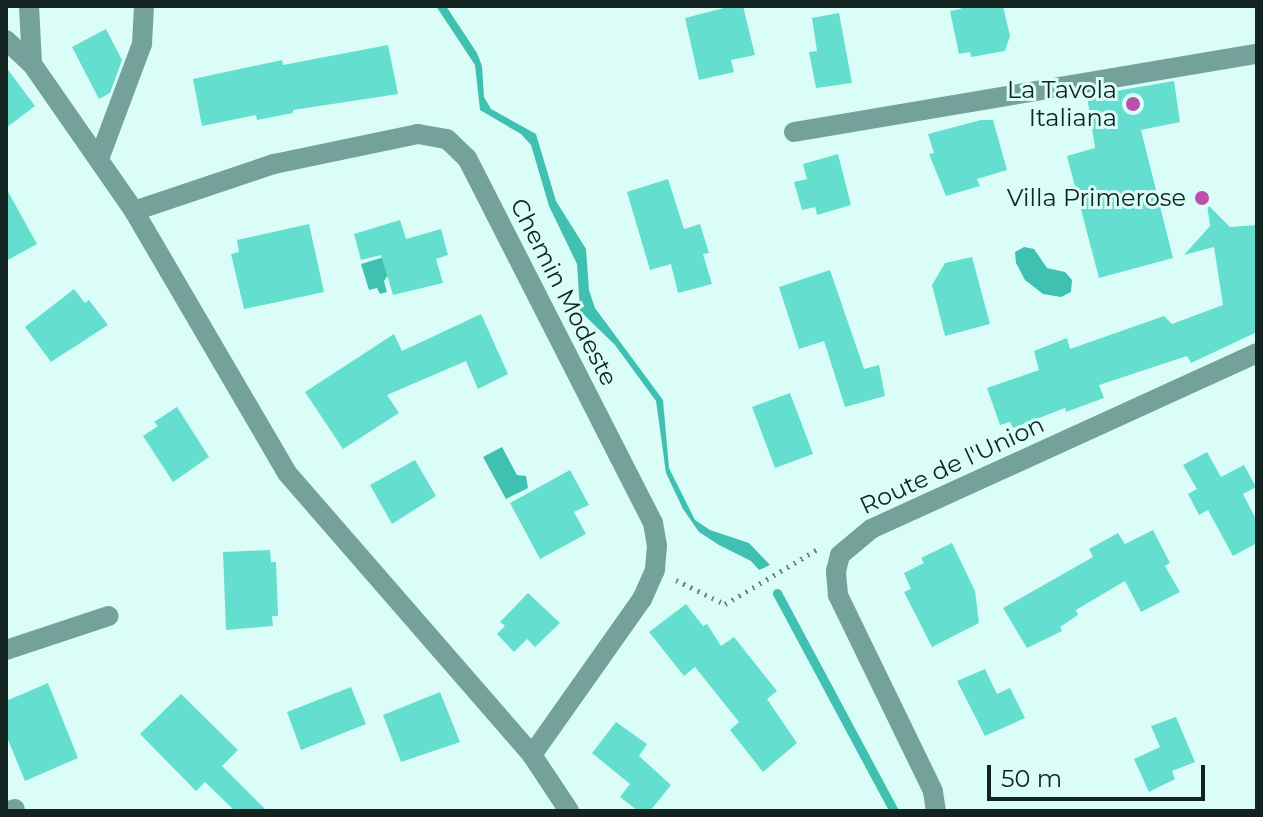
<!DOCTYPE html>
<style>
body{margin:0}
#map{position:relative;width:1263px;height:817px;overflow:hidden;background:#dafdf7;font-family:Montserrat,sans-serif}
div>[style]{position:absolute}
.water>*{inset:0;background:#40c0b0}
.stream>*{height:9px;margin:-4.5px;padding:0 4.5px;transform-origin:4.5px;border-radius:4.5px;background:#40c0b0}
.building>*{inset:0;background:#64dfcf}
.path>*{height:5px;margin-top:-2.5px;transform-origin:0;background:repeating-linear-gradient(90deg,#718a86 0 2px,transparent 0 8px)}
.street>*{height:20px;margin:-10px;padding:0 10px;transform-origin:10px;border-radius:10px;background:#74a29a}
.dots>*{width:22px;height:22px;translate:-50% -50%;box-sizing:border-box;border:4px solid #dafdf7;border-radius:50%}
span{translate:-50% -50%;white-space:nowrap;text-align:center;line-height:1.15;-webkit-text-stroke:6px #dafdf7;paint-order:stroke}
.poi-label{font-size:24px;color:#122320}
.right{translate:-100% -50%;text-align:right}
.street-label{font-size:24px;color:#122320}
.frame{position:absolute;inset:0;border:8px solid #122320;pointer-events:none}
.scale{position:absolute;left:987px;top:765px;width:218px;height:36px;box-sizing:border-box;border:4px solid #122320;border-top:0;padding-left:10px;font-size:24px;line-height:28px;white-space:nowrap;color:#122320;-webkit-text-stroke:6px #dafdf7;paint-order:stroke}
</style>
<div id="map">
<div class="water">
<div style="clip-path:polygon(436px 6px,446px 6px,477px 53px,482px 66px,484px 97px,491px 109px,536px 134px,556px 201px,586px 249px,589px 290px,595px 308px,663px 400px,669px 468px,695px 520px,710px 530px,749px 543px,770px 565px,759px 570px,751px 561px,719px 545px,699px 532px,683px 509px,666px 473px,656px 401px,615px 345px,580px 311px,577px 264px,549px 206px,531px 145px,521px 134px,480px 110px,475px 65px)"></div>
<div style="clip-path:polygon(1024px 247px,1034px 249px,1047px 268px,1065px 272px,1072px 280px,1071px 292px,1061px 297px,1043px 294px,1025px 280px,1016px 263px,1015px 252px)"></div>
<div style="clip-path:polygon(394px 254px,396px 263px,384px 281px,387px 292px,380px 294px,377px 288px,369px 290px,361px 264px)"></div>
<div style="clip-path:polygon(502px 447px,517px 475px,526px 476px,528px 488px,506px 499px,483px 457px)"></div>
</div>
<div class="stream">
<div style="left:777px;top:593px;width:247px;rotate:61.8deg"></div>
</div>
<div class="building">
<div style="clip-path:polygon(732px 6px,743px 6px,755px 55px,731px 60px,734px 72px,699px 80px,685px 18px)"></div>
<div style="clip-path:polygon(960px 6px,1003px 6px,1010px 36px,1005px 51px,971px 57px,970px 52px,959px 54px,950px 11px,961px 9px)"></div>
<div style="clip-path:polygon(839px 13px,852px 83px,816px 88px,809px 52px,817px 51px,812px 18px)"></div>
<div style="clip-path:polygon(106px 29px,122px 60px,110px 93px,99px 99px,72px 47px)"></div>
<div style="clip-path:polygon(388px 45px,398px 94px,293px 110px,293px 113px,257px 120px,256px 115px,202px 126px,193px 79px,282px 60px,283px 65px)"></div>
<div style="clip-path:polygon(6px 67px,35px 106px,6px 128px)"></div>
<div style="clip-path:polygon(1174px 81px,1180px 122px,1141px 130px,1173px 258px,1099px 278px,1067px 156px,1095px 148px,1087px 96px)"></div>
<div style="clip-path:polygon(981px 120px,993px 120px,1007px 170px,977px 179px,980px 186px,946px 196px,929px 154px,934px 153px,928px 134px)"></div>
<div style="clip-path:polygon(838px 154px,851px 205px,817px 215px,815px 207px,802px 210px,794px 182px,807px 179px,803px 164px)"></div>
<div style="clip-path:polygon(668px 179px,684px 229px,700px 224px,709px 253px,703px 254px,712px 284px,678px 293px,671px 264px,650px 270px,627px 192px)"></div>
<div style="clip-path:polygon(6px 188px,37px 244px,6px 261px)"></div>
<div style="clip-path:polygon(1207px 204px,1230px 227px,1257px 225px,1257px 332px,1191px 363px,1187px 356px,1099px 385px,1104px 398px,1066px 412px,1065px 408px,1013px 428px,1010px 422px,1000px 425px,987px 388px,1039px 370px,1034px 351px,1067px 338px,1070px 349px,1164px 316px,1172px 324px,1223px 305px,1214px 247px,1184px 255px,1210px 226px)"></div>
<div style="clip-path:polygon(400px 220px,406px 239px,441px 229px,448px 255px,436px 259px,443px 283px,393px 295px,381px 255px,361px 260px,354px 234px)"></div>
<div style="clip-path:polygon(309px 224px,324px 292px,244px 309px,231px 254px,239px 252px,237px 240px)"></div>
<div style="clip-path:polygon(972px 257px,990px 324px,945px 336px,932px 285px,945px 263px)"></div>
<div style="clip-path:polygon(830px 270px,864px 369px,879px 365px,885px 396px,845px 407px,824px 341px,799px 349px,779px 287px)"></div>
<div style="clip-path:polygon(74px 289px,85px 303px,89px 300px,108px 325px,51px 362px,25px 327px)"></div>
<div style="clip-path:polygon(481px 314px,508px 374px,478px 389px,466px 361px,387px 395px,399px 413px,343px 449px,305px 392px,394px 334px,402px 351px)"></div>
<div style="clip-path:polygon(790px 393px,813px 454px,775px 468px,752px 407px)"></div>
<div style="clip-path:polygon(177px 407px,209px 457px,173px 482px,143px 436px,158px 426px,154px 422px)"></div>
<div style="clip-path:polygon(1207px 452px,1221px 477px,1244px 465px,1256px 487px,1243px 494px,1257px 521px,1257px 543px,1233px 556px,1208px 510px,1199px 515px,1188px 494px,1197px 489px,1183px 465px)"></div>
<div style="clip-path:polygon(415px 460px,436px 496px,392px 524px,370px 485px)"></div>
<div style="clip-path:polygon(570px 470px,589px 505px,574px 512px,586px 534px,540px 559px,510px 503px)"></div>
<div style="clip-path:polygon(1153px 530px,1170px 563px,1165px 566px,1180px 592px,1141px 612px,1125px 581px,1076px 610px,1078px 615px,1060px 627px,1062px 631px,1027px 648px,1003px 608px,1093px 557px,1089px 549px,1118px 533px,1125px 544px)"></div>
<div style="clip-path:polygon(952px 543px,975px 591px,979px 623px,932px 647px,904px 592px,911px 589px,904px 573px,924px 563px,921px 558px)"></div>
<div style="clip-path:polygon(270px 550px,271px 562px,276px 562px,278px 616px,272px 616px,273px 626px,226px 630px,223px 552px)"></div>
<div style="clip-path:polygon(528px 593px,560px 623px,535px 647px,527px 639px,514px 652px,497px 634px,505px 626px,500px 622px)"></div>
<div style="clip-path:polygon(686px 604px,703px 626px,707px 624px,721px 646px,734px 637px,777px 691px,767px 699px,797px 743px,763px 772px,730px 730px,739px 722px,695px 667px,684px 676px,649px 632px)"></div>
<div style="clip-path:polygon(985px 669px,997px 694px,1010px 688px,1025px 718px,985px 736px,957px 681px)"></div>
<div style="clip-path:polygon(48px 683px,78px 758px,25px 781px,6px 735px,6px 701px)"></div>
<div style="clip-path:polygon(351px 687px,366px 724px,301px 750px,287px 712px)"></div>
<div style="clip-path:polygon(440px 692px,460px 742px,401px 762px,383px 715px)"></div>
<div style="clip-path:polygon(181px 694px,238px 750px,222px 766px,267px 811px,235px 811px,205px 782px,196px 791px,140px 734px)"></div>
<div style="clip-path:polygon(1176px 717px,1195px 762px,1172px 771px,1175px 779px,1149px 792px,1134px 759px,1160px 747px,1151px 726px)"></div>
<div style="clip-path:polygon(616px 722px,647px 744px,639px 756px,671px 785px,650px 811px,638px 811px,620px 797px,630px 784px,592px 753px)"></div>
</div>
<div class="path">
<div style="left:676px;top:580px;width:55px;rotate:26.1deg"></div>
<div style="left:725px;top:604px;width:108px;rotate:-30.6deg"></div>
</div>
<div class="street">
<div style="left:29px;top:6px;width:58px;rotate:87deg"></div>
<div style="left:6px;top:40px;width:35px;rotate:43deg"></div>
<div style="left:32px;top:64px;width:179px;rotate:55.2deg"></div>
<div style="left:134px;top:211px;width:303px;rotate:59.7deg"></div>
<div style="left:287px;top:473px;width:374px;rotate:49deg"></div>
<div style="left:532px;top:755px;width:67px;rotate:56.5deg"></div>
<div style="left:794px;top:132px;width:470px;rotate:-9.6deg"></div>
<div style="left:99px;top:159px;width:123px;rotate:-69.5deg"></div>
<div style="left:142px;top:44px;width:38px;rotate:-87deg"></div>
<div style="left:134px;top:211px;width:148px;rotate:-18.6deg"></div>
<div style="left:274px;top:164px;width:147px;rotate:-11.8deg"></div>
<div style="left:418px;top:134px;width:29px;rotate:10deg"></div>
<div style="left:447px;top:139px;width:28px;rotate:44deg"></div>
<div style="left:467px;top:158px;width:410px;rotate:63deg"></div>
<div style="left:653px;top:523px;width:23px;rotate:80deg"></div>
<div style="left:657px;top:546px;width:24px;rotate:95deg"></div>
<div style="left:655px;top:570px;width:32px;rotate:114deg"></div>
<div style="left:642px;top:599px;width:191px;rotate:125.2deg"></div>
<div style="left:6px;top:650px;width:108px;rotate:-18.3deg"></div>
<div style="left:8px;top:811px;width:7px;rotate:-16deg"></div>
<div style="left:936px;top:811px;width:20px;rotate:-99deg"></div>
<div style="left:933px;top:791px;width:218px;rotate:-115.9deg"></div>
<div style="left:838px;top:595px;width:24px;rotate:-95deg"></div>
<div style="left:836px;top:571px;width:16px;rotate:-76deg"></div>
<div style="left:840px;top:555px;width:40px;rotate:-40deg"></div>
<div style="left:871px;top:529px;width:424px;rotate:-24.5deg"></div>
</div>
<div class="dots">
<div style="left:1133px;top:104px;background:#bc4eac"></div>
<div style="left:1202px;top:198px;background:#bc4eac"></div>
</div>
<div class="poi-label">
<span class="right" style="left:1117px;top:104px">La Tavola<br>Italiana</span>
<span class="right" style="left:1186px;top:198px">Villa Primerose</span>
</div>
<div class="street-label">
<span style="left:564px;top:292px;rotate:63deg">Chemin Modeste</span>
<span style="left:952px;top:465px;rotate:-25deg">Route de l'Union</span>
</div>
<div class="frame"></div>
<div class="scale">50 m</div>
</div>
